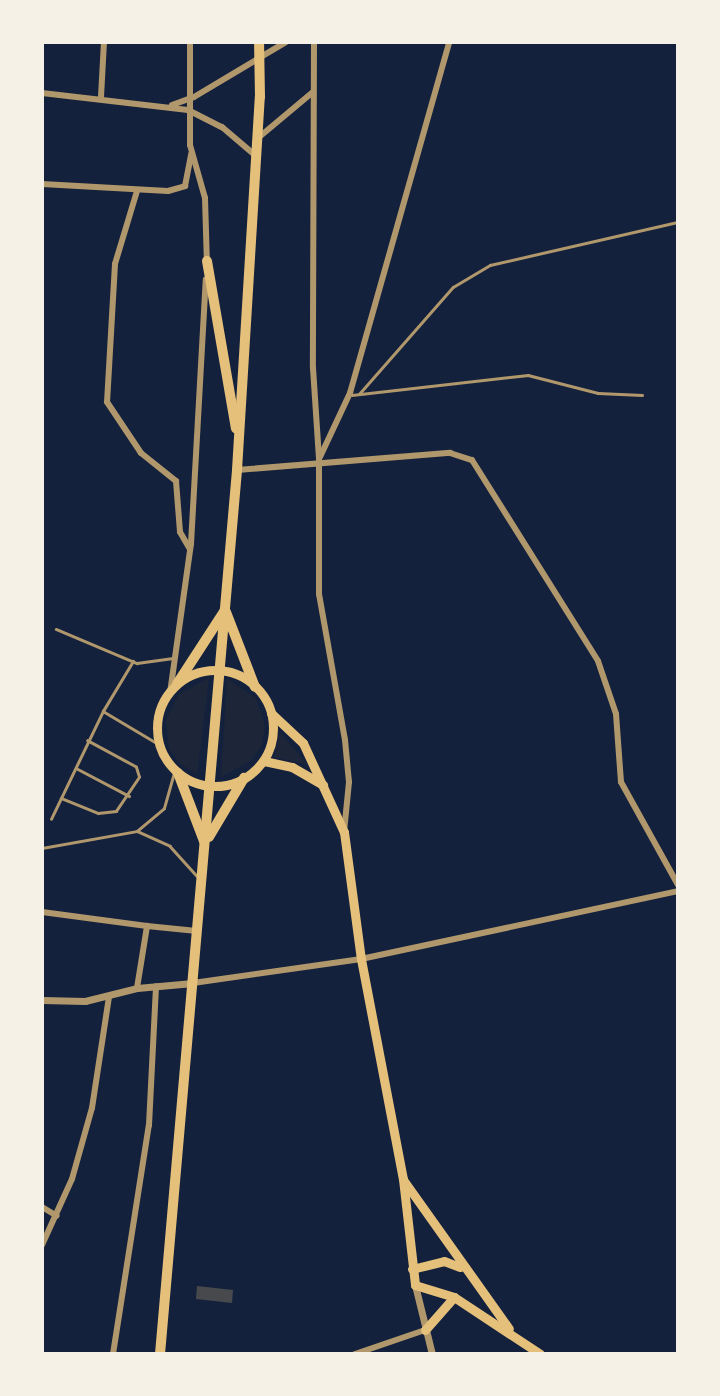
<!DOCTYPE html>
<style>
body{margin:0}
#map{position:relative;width:720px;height:1396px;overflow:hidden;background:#14213d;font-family:Commissioner,sans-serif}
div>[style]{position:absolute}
.green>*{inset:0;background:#1d2539}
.building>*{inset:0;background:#48494c}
.service>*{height:2.5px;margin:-1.25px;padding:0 1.25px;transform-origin:1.25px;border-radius:1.25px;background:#b1986c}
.minor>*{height:6px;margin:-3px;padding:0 3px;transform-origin:3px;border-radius:3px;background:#b1986c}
.tertiary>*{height:7px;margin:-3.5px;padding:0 3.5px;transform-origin:3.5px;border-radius:3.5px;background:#b1986c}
.secondary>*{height:9px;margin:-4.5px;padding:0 4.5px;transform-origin:4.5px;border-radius:4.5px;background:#e5c07b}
.secondary>.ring{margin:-4.5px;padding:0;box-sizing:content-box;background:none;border:9px solid #e5c07b;border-radius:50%}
.primary>*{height:10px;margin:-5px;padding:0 5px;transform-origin:5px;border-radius:5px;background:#e5c07b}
span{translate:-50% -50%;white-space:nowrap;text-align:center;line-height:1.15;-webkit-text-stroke:5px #f6f1e7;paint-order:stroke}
.frame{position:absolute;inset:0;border:44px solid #f6f1e7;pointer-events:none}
</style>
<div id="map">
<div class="green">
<div style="clip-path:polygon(209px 678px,197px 774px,180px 764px,169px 749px,166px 720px,179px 694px)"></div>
<div style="clip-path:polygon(227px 679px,256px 698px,265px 726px,262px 745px,251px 761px,221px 777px)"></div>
<div style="clip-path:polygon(280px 732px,308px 765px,274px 757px)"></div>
</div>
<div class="building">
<div style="clip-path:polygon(197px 1286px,233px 1290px,232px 1303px,196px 1299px)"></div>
</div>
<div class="service">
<div style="left:359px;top:394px;width:142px;rotate:-48.7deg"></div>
<div style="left:453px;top:287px;width:43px;rotate:-30.7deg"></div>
<div style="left:490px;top:265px;width:193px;rotate:-12.9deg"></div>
<div style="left:352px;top:395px;width:177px;rotate:-6.5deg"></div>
<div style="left:528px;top:375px;width:72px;rotate:14.4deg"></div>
<div style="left:598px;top:393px;width:44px;rotate:2.6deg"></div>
<div style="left:56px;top:629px;width:88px;rotate:22.8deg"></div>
<div style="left:137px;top:663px;width:36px;rotate:-8deg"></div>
<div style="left:103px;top:711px;width:66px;rotate:30.8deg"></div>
<div style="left:76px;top:768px;width:60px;rotate:27.8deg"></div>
<div style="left:61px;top:798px;width:40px;rotate:22deg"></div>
<div style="left:98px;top:813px;width:18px;rotate:-6deg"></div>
<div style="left:116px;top:811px;width:41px;rotate:-55.9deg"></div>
<div style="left:139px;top:777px;width:10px;rotate:-107deg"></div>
<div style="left:136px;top:767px;width:55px;rotate:-151.6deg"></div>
<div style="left:51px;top:819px;width:120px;rotate:-64.3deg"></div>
<div style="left:103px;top:711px;width:58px;rotate:-59deg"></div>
<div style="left:137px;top:831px;width:36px;rotate:24deg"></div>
<div style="left:170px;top:846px;width:40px;rotate:48deg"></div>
<div style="left:42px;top:848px;width:97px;rotate:-10.1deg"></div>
<div style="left:137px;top:831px;width:35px;rotate:-40deg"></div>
<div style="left:164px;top:808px;width:41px;rotate:-74.2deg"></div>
</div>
<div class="minor">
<div style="left:190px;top:42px;width:103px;rotate:90deg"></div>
<div style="left:190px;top:145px;width:55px;rotate:74.2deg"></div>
<div style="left:205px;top:198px;width:67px;rotate:88.3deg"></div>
<div style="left:314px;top:42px;width:326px;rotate:90.2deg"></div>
<div style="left:313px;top:368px;width:90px;rotate:86.2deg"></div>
<div style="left:319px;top:458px;width:136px;rotate:90deg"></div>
<div style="left:319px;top:594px;width:148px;rotate:79.9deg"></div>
<div style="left:345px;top:740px;width:42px;rotate:84.6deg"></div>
<div style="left:349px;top:782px;width:50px;rotate:95.7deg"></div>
<div style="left:42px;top:93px;width:147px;rotate:6.6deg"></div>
<div style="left:188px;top:110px;width:38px;rotate:27deg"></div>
<div style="left:222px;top:127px;width:45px;rotate:40.5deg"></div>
<div style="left:101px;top:97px;width:55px;rotate:-86.9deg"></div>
<div style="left:172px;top:105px;width:23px;rotate:-20deg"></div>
<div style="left:194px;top:97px;width:107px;rotate:-30.9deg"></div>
<div style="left:258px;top:138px;width:72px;rotate:-39.9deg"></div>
<div style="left:42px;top:184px;width:126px;rotate:3.2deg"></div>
<div style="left:168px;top:191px;width:18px;rotate:-16deg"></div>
<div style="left:185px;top:186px;width:33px;rotate:-79deg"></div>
<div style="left:137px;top:191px;width:76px;rotate:106.8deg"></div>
<div style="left:115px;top:264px;width:138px;rotate:93.3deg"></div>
<div style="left:107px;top:402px;width:61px;rotate:56.3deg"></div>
<div style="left:141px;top:453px;width:45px;rotate:38.7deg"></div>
<div style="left:176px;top:481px;width:51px;rotate:85.5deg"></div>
<div style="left:180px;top:532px;width:20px;rotate:60deg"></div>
<div style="left:320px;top:457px;width:71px;rotate:-64.9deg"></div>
<div style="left:350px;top:393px;width:365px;rotate:-74.2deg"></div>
<div style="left:237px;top:470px;width:214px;rotate:-4.6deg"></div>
<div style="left:450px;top:453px;width:23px;rotate:18deg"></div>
<div style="left:472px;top:460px;width:237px;rotate:57.9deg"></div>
<div style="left:598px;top:661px;width:56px;rotate:71.2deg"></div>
<div style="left:616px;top:714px;width:68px;rotate:85.8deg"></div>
<div style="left:621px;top:782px;width:118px;rotate:61deg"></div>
<div style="left:170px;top:693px;width:150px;rotate:-82deg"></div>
<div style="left:191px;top:544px;width:265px;rotate:-86.8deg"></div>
<div style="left:42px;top:912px;width:106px;rotate:7.6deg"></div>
<div style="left:193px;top:983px;width:170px;rotate:-8.1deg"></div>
<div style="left:361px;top:959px;width:324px;rotate:-12.1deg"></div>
<div style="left:137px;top:988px;width:63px;rotate:-80.8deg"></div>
<div style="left:147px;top:926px;width:50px;rotate:5.7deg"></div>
<div style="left:42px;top:1207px;width:17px;rotate:31deg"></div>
<div style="left:42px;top:1245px;width:72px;rotate:-65.6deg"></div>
<div style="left:72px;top:1179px;width:74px;rotate:-74.3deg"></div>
<div style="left:92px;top:1108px;width:112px;rotate:-81.3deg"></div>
<div style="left:113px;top:1354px;width:232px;rotate:-81.1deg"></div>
<div style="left:149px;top:1125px;width:139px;rotate:-87.1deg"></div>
<div style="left:355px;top:1354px;width:74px;rotate:-18.9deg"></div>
</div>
<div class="tertiary">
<div style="left:42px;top:1000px;width:43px;rotate:1.3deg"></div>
<div style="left:85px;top:1001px;width:54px;rotate:-14deg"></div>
<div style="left:137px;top:988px;width:56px;rotate:-5.1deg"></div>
<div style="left:415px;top:1285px;width:71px;rotate:76.2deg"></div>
</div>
<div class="secondary">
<div class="ring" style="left:157px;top:670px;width:107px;height:107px"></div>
<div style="left:271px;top:713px;width:44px;rotate:43.2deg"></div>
<div style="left:303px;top:743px;width:98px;rotate:65.3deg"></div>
<div style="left:344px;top:832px;width:128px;rotate:82.4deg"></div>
<div style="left:361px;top:959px;width:224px;rotate:79.2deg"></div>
<div style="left:403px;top:1179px;width:107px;rotate:83.5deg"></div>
<div style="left:415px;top:1285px;width:41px;rotate:17.1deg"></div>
<div style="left:454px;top:1297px;width:103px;rotate:33.5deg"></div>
<div style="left:264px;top:761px;width:29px;rotate:12deg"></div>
<div style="left:292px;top:767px;width:36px;rotate:30deg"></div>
<div style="left:404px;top:1181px;width:181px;rotate:54.6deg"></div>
<div style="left:412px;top:1269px;width:33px;rotate:-14deg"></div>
<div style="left:444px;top:1261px;width:17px;rotate:21deg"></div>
<div style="left:425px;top:1330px;width:44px;rotate:-48.7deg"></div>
</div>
<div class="primary">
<div style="left:207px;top:261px;width:170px;rotate:80.2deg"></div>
<div style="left:226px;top:612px;width:80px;rotate:68.9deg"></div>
<div style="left:177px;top:684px;width:88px;rotate:-57deg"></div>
<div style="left:178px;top:773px;width:73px;rotate:69.1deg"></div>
<div style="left:209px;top:837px;width:69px;rotate:-59.3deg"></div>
<div style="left:160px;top:1354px;width:887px;rotate:-85.02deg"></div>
<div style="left:237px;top:470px;width:374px;rotate:-86.5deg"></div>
<div style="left:260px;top:97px;width:55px;rotate:-91deg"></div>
</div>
<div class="frame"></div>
</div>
